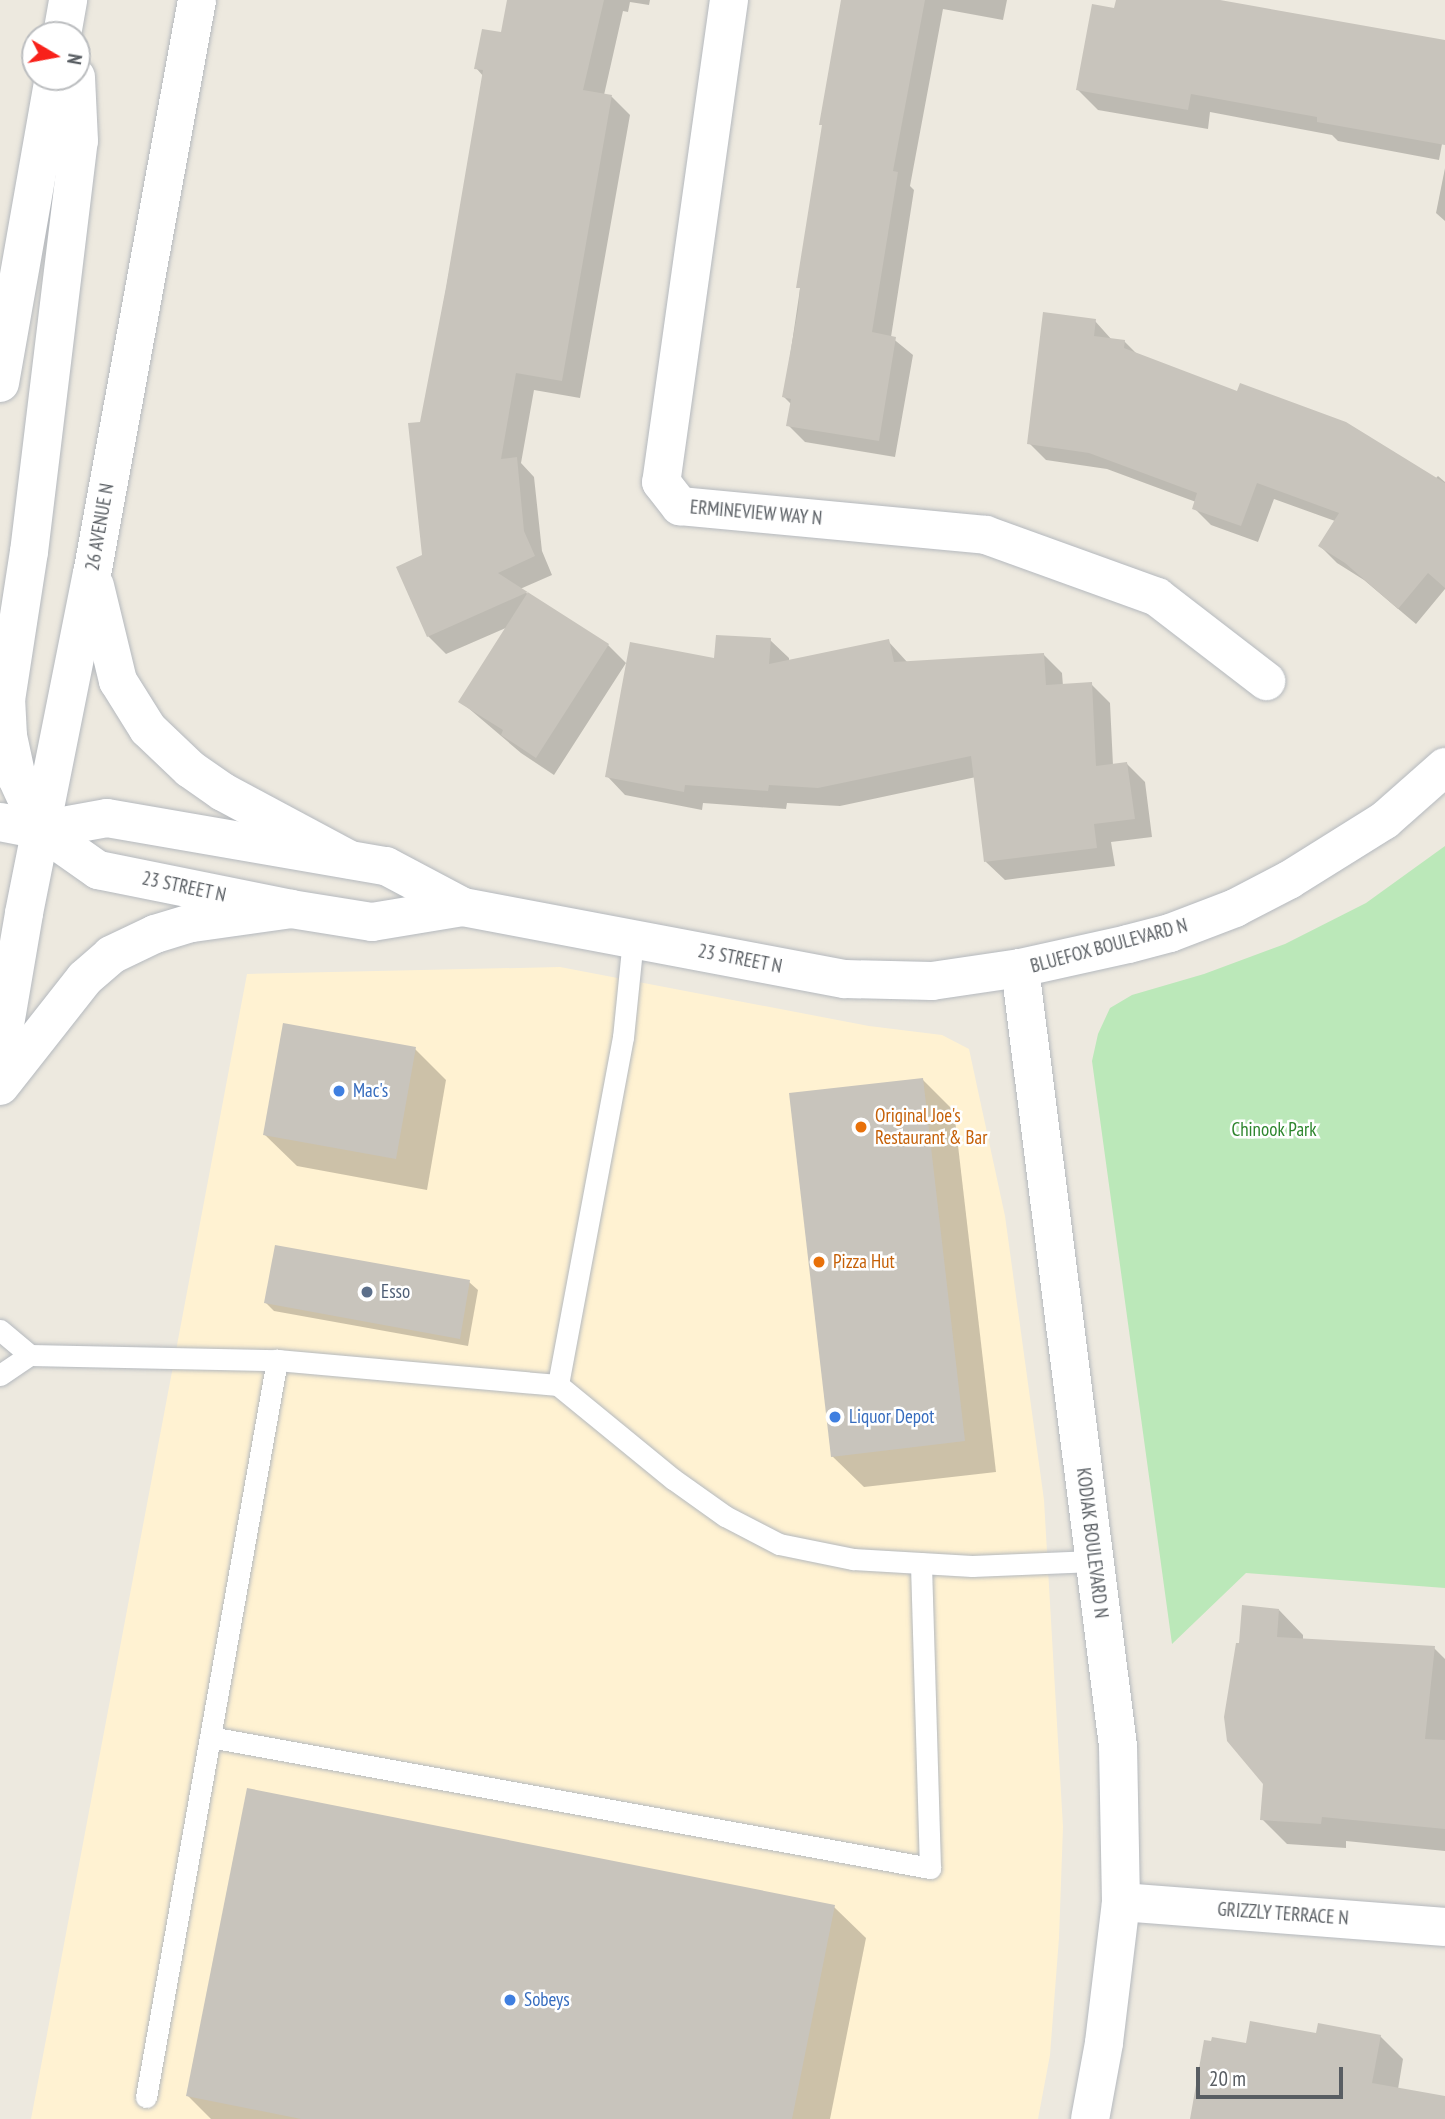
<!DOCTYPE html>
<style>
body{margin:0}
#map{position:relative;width:1445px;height:2119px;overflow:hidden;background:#ede9df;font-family:"PT Sans Narrow",sans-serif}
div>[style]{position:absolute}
.commercial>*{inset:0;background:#fff2d2}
.green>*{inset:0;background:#bbe8b9}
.shadow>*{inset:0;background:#0003}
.building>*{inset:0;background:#c8c4bc}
.roads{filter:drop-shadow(0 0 2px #b5b9be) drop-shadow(0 0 2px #b5b9be)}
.service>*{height:21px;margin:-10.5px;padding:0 10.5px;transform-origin:10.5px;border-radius:10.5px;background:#fff}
.minor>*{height:38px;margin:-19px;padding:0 19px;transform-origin:19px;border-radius:19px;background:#fff}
.tertiary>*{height:38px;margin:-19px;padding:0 19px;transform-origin:19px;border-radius:19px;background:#fff}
.secondary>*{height:38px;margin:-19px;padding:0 19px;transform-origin:19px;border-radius:19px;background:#fff}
.dots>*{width:19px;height:19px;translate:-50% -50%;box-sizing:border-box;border:4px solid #fff;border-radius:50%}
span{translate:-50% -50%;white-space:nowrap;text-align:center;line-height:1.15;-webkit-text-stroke:5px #fff;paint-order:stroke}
.street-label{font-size:19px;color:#585d62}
.shop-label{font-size:19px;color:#366cbe}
.left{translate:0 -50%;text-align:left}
.food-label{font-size:19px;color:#c56008}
.park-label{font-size:19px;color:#2d852d}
.service-label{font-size:19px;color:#4e5e75}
.north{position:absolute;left:21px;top:21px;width:70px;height:70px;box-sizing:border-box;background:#fff;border:2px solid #bcbec0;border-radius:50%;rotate:100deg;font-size:19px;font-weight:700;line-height:28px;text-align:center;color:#585d62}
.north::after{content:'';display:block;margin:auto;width:24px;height:32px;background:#f8211a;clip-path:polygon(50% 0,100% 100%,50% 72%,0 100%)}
.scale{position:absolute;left:1196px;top:2067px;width:147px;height:32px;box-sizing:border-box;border:4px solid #585d62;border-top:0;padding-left:9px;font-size:21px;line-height:24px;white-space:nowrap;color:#585d62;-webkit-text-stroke:5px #fff;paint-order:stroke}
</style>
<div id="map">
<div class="commercial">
<div style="clip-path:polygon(560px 967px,869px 1026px,942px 1035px,969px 1049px,1005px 1216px,1044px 1500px,1063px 1827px,1059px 1938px,1050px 2055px,1038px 2119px,31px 2119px,247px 974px)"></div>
</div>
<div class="green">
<div style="clip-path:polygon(1445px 846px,1445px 1588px,1246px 1573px,1172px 1644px,1092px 1061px,1098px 1034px,1110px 1008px,1132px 995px,1204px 974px,1285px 944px,1366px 903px)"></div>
</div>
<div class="shadow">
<div style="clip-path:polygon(509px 0,650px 0,649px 5px,630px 2px,628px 12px,623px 11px,604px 95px,612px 97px,630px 115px,580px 398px,534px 390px,521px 463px,534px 477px,542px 551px,552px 575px,520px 589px,608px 645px,626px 663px,554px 775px,521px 753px,460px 701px,508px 627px,446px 654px,428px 636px,422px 424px,484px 77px,476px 68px,502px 34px)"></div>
<div style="clip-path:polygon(843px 0,1007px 0,1003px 20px,943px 9px,910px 186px,914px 190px,891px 337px,913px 355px,895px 457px,805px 442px,788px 425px,791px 404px,784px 397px,824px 127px,821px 124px)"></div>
<div style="clip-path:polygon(1117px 0,1210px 0,1445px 59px,1445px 128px,1439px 160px,1338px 141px,1332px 135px,1210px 112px,1208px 129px,1098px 110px,1078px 90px,1116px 10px)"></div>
<div style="clip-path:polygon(1445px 168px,1445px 221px,1436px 213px)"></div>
<div style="clip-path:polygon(1095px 321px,1112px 340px,1124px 341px,1138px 355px,1435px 479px,1438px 476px,1445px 482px,1445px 589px,1416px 624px,1364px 580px,1337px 563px,1320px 546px,1335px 521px,1274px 499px,1258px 542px,1211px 525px,1194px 508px,1196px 502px,1107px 469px,1046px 460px,1029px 443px)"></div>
<div style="clip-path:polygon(770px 640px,789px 658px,789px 662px,888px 641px,908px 663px,1043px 654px,1062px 673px,1063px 686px,1091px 684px,1110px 703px,1113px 765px,1127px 764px,1145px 782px,1152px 837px,1111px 842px,1115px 866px,1005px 880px,986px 862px,976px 777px,840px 806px,787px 803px,786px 809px,703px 803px,702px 810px,625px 795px,607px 776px,716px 660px)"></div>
<div style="clip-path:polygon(415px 1049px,446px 1080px,427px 1190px,297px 1166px,265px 1135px)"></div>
<div style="clip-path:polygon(923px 1080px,954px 1111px,996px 1472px,864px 1487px,832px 1456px)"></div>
<div style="clip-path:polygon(469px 1282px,478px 1290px,468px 1346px,274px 1311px,266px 1303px)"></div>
<div style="clip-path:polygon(1279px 1610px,1303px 1635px,1303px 1640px,1434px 1648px,1445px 1659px,1445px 1851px,1346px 1841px,1346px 1848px,1287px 1844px,1262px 1819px,1265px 1783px,1241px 1644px)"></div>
<div style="clip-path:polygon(834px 1907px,866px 1938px,830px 2119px,211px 2119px,187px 2095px)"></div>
<div style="clip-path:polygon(1318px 2035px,1380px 2036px,1403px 2059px,1398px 2089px,1445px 2103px,1445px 2119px,1192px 2119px,1247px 2045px)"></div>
</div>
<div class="building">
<div style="clip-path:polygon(507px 0,604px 0,583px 90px,612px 95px,562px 381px,516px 373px,501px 459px,517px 457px,524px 531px,535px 556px,498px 573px,609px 644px,536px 758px,501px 735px,503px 730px,458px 702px,528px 592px,427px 637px,396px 567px,422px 555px,408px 423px,420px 422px,446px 287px,483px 70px,474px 69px,482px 29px,501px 32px)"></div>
<div style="clip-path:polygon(841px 0,925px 0,893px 171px,898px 172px,872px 332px,896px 337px,879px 441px,786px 426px,791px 399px,782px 397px,798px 310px,800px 288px,796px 288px,822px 125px,819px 125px)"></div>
<div style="clip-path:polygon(1116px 0,1220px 0,1445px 40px,1445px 145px,1317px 122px,1317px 117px,1191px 94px,1188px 110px,1076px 90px,1092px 4px,1114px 8px)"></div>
<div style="clip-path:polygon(1043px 312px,1096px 319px,1094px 336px,1125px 340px,1124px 348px,1237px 391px,1240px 383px,1346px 422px,1445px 483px,1445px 588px,1428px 573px,1398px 609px,1345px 563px,1318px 546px,1339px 513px,1257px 483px,1241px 526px,1192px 509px,1197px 493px,1089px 453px,1027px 444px)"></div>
<div style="clip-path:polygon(716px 635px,771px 638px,769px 664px,889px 639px,894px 662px,1044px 653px,1046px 685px,1092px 682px,1096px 766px,1127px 762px,1135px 819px,1094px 824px,1097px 848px,984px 862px,971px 756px,818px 788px,769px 785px,768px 791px,685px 785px,684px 792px,605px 777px,630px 642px,714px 658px)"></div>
<div style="clip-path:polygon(283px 1023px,416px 1047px,396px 1159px,263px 1135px)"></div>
<div style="clip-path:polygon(923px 1078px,965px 1441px,831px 1457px,789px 1093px)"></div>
<div style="clip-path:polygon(275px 1245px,470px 1280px,460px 1339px,264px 1303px)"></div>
<div style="clip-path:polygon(1242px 1605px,1279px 1609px,1277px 1637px,1435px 1646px,1425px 1739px,1445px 1740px,1445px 1829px,1322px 1817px,1321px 1824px,1260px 1820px,1263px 1784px,1227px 1741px,1224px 1717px,1236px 1643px,1239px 1643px)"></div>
<div style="clip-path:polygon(247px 1788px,835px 1905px,792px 2119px,301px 2119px,186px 2096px)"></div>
<div style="clip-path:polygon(1250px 2021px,1316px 2033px,1318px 2023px,1381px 2035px,1372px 2083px,1445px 2096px,1445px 2119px,1190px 2119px,1204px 2040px,1211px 2041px,1212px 2037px,1246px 2043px)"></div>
</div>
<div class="roads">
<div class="service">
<div style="left:633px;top:939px;width:99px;rotate:95.8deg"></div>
<div style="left:623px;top:1037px;width:354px;rotate:100.6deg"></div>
<div style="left:558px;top:1385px;width:149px;rotate:39.3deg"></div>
<div style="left:673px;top:1479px;width:64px;rotate:35.4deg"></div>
<div style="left:725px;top:1516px;width:61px;rotate:27.4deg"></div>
<div style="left:779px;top:1544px;width:76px;rotate:11.5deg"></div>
<div style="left:853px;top:1559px;width:119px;rotate:3.4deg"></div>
<div style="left:972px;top:1566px;width:122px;rotate:-2.3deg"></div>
<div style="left:0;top:1330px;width:39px;rotate:40deg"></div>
<div style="left:0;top:1375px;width:36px;rotate:-34deg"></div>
<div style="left:30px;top:1355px;width:247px;rotate:1.2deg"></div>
<div style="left:277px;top:1360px;width:282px;rotate:5.1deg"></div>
<div style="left:210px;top:1737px;width:732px;rotate:10.31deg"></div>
<div style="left:930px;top:1868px;width:305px;rotate:-91.7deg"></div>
<div style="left:146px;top:2097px;width:749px;rotate:-79.92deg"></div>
</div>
<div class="minor">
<div style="left:729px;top:0;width:487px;rotate:98deg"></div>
<div style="left:661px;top:482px;width:31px;rotate:52deg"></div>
<div style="left:680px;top:506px;width:307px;rotate:5.4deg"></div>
<div style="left:986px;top:535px;width:182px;rotate:19.9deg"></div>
<div style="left:1157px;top:597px;width:138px;rotate:37.6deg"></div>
<div style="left:41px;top:830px;width:67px;rotate:-10.3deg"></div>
<div style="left:107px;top:818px;width:283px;rotate:9.8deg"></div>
<div style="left:386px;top:866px;width:87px;rotate:28deg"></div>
<div style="left:463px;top:907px;width:389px;rotate:10.7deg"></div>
<div style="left:845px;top:979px;width:87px;rotate:1.3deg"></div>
<div style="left:932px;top:981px;width:89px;rotate:-8.4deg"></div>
<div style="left:1020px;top:968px;width:111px;rotate:-12.5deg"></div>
<div style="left:1128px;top:944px;width:43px;rotate:-14.7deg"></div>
<div style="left:1170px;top:933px;width:70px;rotate:-21deg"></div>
<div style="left:1235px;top:908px;width:61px;rotate:-27.4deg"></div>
<div style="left:1289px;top:880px;width:113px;rotate:-32deg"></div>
<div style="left:1385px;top:820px;width:80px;rotate:-41.5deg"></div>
<div style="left:41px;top:830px;width:70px;rotate:35.1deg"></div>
<div style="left:98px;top:870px;width:197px;rotate:11.4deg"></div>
<div style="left:291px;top:909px;width:82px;rotate:9.1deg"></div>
<div style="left:372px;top:922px;width:92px;rotate:-9.4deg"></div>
<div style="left:1020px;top:968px;width:784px;rotate:82.82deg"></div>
<div style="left:1118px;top:1746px;width:156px;rotate:88.9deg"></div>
<div style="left:1121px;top:1902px;width:142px;rotate:96.9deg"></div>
<div style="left:1104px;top:2043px;width:77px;rotate:100.4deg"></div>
<div style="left:1121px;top:1902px;width:325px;rotate:4.4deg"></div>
</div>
<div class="tertiary">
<div style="left:0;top:822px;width:42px;rotate:11deg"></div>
</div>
<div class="secondary">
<div style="left:62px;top:35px;width:36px;rotate:-80deg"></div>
<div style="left:0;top:383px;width:311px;rotate:-80deg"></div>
<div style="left:95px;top:586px;width:98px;rotate:76.4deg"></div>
<div style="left:118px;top:681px;width:57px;rotate:58deg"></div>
<div style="left:148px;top:729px;width:58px;rotate:43.6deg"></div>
<div style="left:190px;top:769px;width:40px;rotate:34.9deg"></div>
<div style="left:223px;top:792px;width:142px;rotate:28.2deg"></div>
<div style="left:41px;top:830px;width:57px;rotate:-114.8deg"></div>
<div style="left:17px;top:778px;width:43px;rotate:-102.1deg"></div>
<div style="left:8px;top:736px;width:36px;rotate:-93deg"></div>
<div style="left:6px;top:700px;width:150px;rotate:-81.2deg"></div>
<div style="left:29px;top:552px;width:414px;rotate:-83.1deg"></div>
<div style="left:79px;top:141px;width:64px;rotate:-92.7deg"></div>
<div style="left:0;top:1054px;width:143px;rotate:-80.3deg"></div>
<div style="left:24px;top:913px;width:346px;rotate:-78.7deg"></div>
<div style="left:92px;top:574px;width:584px;rotate:-79.63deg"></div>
<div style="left:0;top:1086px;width:137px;rotate:-51.8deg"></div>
<div style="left:85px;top:978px;width:35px;rotate:-41deg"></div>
<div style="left:111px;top:955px;width:49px;rotate:-25.5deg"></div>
<div style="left:155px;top:934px;width:39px;rotate:-17deg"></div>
<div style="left:192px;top:923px;width:100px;rotate:-8deg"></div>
</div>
</div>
<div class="dots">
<div style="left:339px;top:1091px;background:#3f7fe0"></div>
<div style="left:861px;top:1127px;background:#e8710a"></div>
<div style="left:819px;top:1262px;background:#e8710a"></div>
<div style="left:367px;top:1292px;background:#5c6f8a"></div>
<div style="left:835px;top:1417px;background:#3f7fe0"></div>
<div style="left:510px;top:2000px;background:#3f7fe0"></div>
</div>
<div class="street-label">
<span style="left:756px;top:513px;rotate:5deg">ERMINEVIEW WAY N</span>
<span style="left:100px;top:527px;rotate:-80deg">26 AVENUE N</span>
<span style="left:184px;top:887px;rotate:12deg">23 STREET N</span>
<span style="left:1109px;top:946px;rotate:-15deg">BLUEFOX BOULEVARD N</span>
<span style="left:740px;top:959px;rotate:11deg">23 STREET N</span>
<span style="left:1092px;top:1543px;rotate:83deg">KODIAK BOULEVARD N</span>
<span style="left:1283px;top:1914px;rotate:4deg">GRIZZLY TERRACE N</span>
</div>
<div class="shop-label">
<span class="left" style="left:353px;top:1091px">Mac's</span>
<span class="left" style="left:849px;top:1417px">Liquor Depot</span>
<span class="left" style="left:524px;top:2000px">Sobeys</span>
</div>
<div class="food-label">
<span class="left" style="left:875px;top:1127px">Original Joe's<br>Restaurant &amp; Bar</span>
<span class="left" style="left:833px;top:1262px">Pizza Hut</span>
</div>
<div class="park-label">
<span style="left:1274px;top:1130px">Chinook Park</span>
</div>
<div class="service-label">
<span class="left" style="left:381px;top:1292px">Esso</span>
</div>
<div class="north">N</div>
<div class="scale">20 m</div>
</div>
